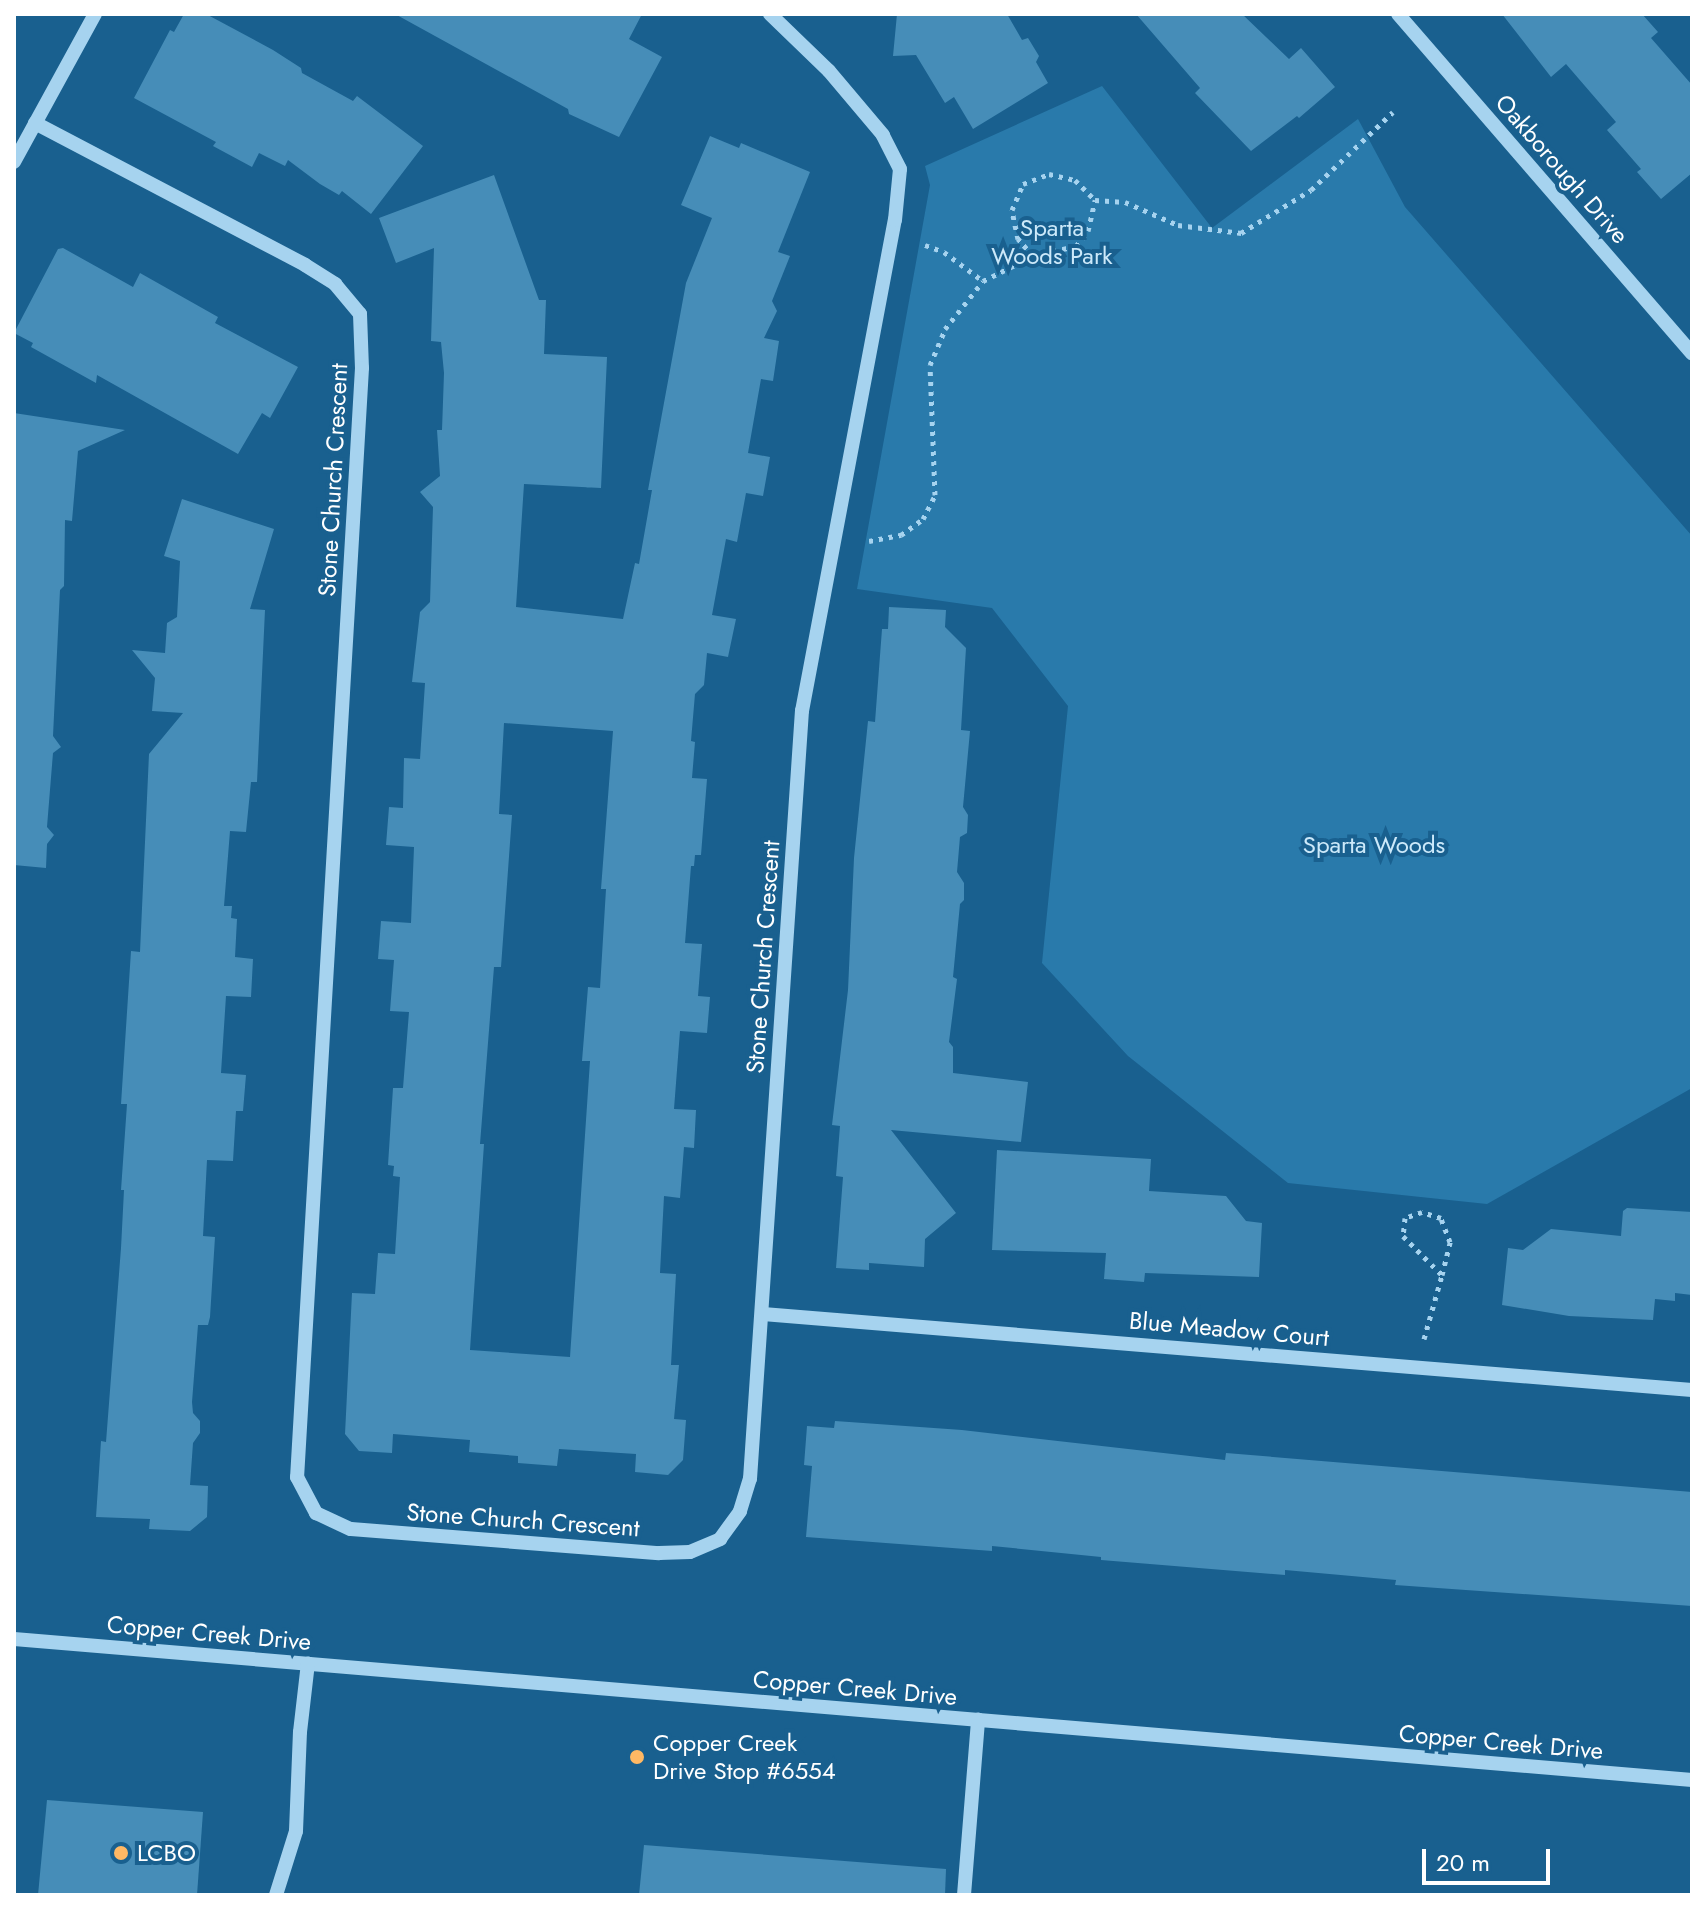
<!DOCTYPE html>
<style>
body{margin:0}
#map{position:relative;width:1706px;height:1909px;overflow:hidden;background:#19608f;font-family:Jost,sans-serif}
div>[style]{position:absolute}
.green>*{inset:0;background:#297aab}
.building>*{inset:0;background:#468db8}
.path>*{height:5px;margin-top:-2.5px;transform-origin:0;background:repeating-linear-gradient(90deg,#a6d3ef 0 4px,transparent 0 10px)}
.minor>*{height:14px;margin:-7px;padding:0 7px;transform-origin:7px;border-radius:7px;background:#a6d3ef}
.dots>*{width:22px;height:22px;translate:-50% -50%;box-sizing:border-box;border:4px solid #19608f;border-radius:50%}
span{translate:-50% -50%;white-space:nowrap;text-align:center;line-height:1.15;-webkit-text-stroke:8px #19608f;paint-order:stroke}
.street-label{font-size:24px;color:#fff}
.park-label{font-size:24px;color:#cce9fa}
.poi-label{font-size:24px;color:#fff}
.left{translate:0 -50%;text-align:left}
.frame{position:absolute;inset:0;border:16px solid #fff;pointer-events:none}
.scale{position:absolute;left:1422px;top:1849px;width:128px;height:36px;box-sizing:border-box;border:4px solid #fff;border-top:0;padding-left:10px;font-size:24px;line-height:28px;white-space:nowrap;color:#fff;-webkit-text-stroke:6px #19608f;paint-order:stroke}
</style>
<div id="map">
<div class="green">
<div style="clip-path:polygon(1102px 86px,1212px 228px,1358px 119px,1405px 207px,1692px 536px,1692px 1088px,1487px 1204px,1288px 1183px,1128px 1056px,1042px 963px,1068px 706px,992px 608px,857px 589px,930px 185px,925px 166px)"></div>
</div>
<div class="building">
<div style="clip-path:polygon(184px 14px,206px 14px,273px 50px,301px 68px,302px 73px,353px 101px,357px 96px,423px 146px,371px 214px,342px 191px,339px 195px,320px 184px,288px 160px,285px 166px,259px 153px,252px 167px,213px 146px,216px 142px,134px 98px,170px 30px,174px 32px)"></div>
<div style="clip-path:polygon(395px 14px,642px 14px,629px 39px,662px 57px,619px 137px,569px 114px,568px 109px)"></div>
<div style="clip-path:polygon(897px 14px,1007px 14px,1022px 40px,1028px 38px,1039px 56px,1036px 62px,1048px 83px,973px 129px,954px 97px,945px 103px,916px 55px,893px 56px)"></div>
<div style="clip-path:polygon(1136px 14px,1242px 14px,1289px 59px,1301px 48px,1335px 87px,1299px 118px,1297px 116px,1251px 151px,1195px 93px,1200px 88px)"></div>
<div style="clip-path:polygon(1502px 14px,1642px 14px,1658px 32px,1651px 38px,1692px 85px,1692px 173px,1661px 199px,1637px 172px,1641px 169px,1607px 130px,1616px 122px,1566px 64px,1551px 77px)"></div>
<div style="clip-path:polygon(evenodd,710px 136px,739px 148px,741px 143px,810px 172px,778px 252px,790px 256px,772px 301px,777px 311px,764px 338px,779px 341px,773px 381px,761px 379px,748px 453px,770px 457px,763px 496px,746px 493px,737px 542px,726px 539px,712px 615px,736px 619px,728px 657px,707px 653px,704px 685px,695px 694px,691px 741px,695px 742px,692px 778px,707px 779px,701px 855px,695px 855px,694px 866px,691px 866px,685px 943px,702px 944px,698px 996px,710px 997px,707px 1033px,680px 1031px,674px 1109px,696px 1110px,694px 1148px,684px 1147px,680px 1198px,664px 1196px,660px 1273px,676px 1274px,671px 1365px,679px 1365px,674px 1419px,686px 1420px,683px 1460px,668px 1475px,635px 1472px,636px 1454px,559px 1449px,557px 1466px,518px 1463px,518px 1456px,469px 1452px,470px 1440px,393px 1434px,392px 1453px,359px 1451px,345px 1434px,352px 1293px,375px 1294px,378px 1253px,395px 1254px,400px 1177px,393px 1176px,394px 1166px,388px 1165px,393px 1088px,403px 1088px,409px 1012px,390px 1011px,394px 960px,378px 959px,381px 921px,411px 923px,414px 847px,386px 845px,389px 807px,403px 808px,404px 758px,420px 759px,425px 683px,412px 682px,420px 612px,430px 602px,433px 507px,420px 492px,440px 476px,437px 430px,442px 430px,444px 373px,441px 342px,431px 341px,434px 248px,396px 263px,379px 218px,494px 175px,539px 300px,546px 300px,544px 354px,607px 357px,601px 488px,524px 484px,516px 607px,623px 619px,635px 563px,639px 564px,652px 490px,648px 490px,686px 283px,712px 218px,681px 205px,710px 136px,504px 723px,613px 731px,601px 889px,606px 889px,600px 988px,588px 987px,582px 1061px,590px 1061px,570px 1357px,470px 1350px,484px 1144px,480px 1144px,494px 967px,501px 967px,512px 815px,499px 814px,504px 723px)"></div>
<div style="clip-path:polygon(63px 248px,133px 287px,140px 273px,218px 317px,215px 323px,298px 367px,270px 418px,262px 413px,238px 454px,97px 375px,96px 383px,31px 347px,33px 343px,14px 333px,58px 249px)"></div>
<div style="clip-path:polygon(14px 413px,125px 430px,78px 451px,72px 521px,65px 520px,64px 586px,60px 590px,53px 736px,61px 747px,53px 753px,47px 827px,54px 835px,47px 844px,46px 868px,14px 865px)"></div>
<div style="clip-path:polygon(182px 499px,274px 529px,250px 609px,265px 610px,257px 782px,251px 782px,246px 832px,230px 831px,224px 906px,232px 906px,231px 918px,237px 919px,235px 957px,253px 959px,251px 997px,226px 996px,221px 1073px,246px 1075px,243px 1111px,236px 1111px,233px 1161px,207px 1160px,203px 1236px,215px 1237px,210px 1317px,208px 1325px,198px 1325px,192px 1402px,193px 1413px,200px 1421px,200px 1433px,193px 1443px,190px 1485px,208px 1486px,207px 1517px,190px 1531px,149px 1529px,150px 1519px,96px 1517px,101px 1441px,106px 1442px,121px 1248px,124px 1190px,121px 1190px,127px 1104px,121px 1104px,131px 951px,140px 952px,149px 754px,183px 713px,152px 711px,155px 678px,132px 650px,165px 653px,167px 623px,177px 617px,180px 561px,164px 556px)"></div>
<div style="clip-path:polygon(889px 607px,946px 610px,945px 627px,966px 648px,961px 730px,970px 731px,963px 807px,968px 815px,967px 833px,960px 837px,957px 872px,964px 883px,964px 900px,960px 904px,953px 977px,957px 979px,949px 1042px,953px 1047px,953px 1073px,1028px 1082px,1021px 1142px,891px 1130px,956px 1213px,925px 1239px,924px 1267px,869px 1263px,869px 1270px,836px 1268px,843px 1177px,836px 1176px,840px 1126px,832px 1125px,848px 990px,854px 858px,868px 721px,875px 722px,882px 629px,888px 629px)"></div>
<div style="clip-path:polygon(997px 1150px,1151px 1159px,1149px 1191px,1226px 1196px,1246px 1221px,1262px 1223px,1259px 1277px,1145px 1273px,1144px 1282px,1104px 1279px,1106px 1253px,992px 1250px)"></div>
<div style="clip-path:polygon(1627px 1208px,1692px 1212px,1692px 1295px,1675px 1293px,1675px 1301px,1655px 1299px,1653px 1320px,1569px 1316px,1502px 1305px,1508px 1248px,1523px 1250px,1551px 1229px,1621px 1236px,1623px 1211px)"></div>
<div style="clip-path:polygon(835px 1421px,962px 1430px,1225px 1460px,1226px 1453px,1692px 1492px,1692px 1606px,1395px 1585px,1396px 1580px,1285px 1570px,1285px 1575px,1101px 1560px,1101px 1557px,992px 1546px,992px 1551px,806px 1537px,812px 1466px,804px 1465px,807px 1426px,834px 1428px)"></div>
<div style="clip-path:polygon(47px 1800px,203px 1812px,197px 1895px,38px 1895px)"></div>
<div style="clip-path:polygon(644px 1845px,946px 1869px,945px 1895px,639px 1895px)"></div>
</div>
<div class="path">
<div style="left:925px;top:245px;width:20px;rotate:20deg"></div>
<div style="left:944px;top:252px;width:49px;rotate:36.6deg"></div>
<div style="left:1033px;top:256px;width:23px;rotate:-131deg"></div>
<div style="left:1018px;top:239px;width:30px;rotate:-102deg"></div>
<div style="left:1012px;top:210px;width:28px;rotate:-67deg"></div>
<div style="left:1023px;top:184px;width:28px;rotate:-21deg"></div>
<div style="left:1049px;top:174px;width:27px;rotate:13deg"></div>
<div style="left:1075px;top:180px;width:28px;rotate:45deg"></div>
<div style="left:869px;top:541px;width:33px;rotate:-11deg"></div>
<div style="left:901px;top:535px;width:27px;rotate:-36deg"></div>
<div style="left:923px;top:519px;width:27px;rotate:-63deg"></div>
<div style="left:935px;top:495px;width:130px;rotate:-92.2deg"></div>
<div style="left:930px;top:365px;width:39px;rotate:-67deg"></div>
<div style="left:945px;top:329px;width:61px;rotate:-51.6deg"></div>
<div style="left:983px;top:281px;width:56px;rotate:-26.6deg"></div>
<div style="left:1033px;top:256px;width:44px;rotate:-13.1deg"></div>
<div style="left:1076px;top:246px;width:19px;rotate:-51deg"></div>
<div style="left:1088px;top:231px;width:32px;rotate:-77deg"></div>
<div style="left:1095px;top:200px;width:30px;rotate:4deg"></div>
<div style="left:1125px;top:202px;width:58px;rotate:23.5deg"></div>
<div style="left:1178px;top:225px;width:64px;rotate:7.2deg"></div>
<div style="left:1241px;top:233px;width:82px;rotate:-31.6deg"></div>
<div style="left:1311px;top:190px;width:113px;rotate:-43.6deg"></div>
<div style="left:1424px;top:1339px;width:66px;rotate:-74.3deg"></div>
<div style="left:1442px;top:1275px;width:34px;rotate:-76deg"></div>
<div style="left:1450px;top:1242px;width:26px;rotate:-111deg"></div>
<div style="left:1441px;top:1218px;width:20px;rotate:-162deg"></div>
<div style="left:1422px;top:1212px;width:18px;rotate:161deg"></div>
<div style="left:1405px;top:1218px;width:18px;rotate:96deg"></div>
<div style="left:1403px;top:1236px;width:55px;rotate:45deg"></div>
</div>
<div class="minor">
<div style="left:1398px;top:14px;width:449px;rotate:49.1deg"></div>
<div style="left:35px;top:123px;width:305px;rotate:27.7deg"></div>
<div style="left:305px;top:265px;width:36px;rotate:32deg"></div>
<div style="left:335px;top:284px;width:39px;rotate:50deg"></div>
<div style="left:360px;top:314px;width:54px;rotate:87.9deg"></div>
<div style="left:362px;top:368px;width:1111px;rotate:93.35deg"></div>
<div style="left:297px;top:1477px;width:41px;rotate:62.2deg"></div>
<div style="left:316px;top:1513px;width:38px;rotate:25deg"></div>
<div style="left:351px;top:1529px;width:309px;rotate:4.5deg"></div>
<div style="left:659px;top:1553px;width:31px;rotate:-2deg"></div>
<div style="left:690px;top:1552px;width:33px;rotate:-23deg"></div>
<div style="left:720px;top:1539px;width:34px;rotate:-54deg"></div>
<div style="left:740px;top:1511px;width:34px;rotate:-73deg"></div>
<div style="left:750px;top:1479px;width:770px;rotate:-86.13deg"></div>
<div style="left:802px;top:711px;width:500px;rotate:-79.3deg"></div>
<div style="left:895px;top:220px;width:51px;rotate:-84.4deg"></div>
<div style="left:900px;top:169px;width:38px;rotate:-117deg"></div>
<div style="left:883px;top:135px;width:84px;rotate:-130.2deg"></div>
<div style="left:829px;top:71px;width:82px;rotate:-136deg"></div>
<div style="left:14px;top:162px;width:169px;rotate:-61.3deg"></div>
<div style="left:763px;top:1314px;width:932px;rotate:4.68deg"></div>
<div style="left:14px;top:1639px;width:1684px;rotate:4.8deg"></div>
<div style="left:276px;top:1895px;width:67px;rotate:-72.6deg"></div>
<div style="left:296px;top:1831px;width:99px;rotate:-87.7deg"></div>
<div style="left:300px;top:1732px;width:69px;rotate:-83.4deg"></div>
<div style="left:964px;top:1895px;width:176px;rotate:-85.4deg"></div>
</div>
<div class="dots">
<div style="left:637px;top:1757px;background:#ffb864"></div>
<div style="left:121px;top:1853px;background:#ffb864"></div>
</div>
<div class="street-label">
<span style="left:1562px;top:169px;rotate:49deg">Oakborough Drive</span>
<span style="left:333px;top:480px;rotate:-87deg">Stone Church Crescent</span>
<span style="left:763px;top:957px;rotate:-86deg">Stone Church Crescent</span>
<span style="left:1229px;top:1329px;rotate:5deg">Blue Meadow Court</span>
<span style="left:523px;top:1520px;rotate:4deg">Stone Church Crescent</span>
<span style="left:209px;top:1633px;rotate:5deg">Copper Creek Drive</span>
<span style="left:855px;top:1688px;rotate:5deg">Copper Creek Drive</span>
<span style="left:1501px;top:1742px;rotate:5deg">Copper Creek Drive</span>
</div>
<div class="park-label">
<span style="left:1052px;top:242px">Sparta<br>Woods Park</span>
<span style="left:1374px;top:845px">Sparta Woods</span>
</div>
<div class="poi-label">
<span class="left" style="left:653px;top:1757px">Copper Creek<br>Drive Stop #6554</span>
<span class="left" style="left:137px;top:1853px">LCBO</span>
</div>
<div class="frame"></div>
<div class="scale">20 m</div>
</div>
